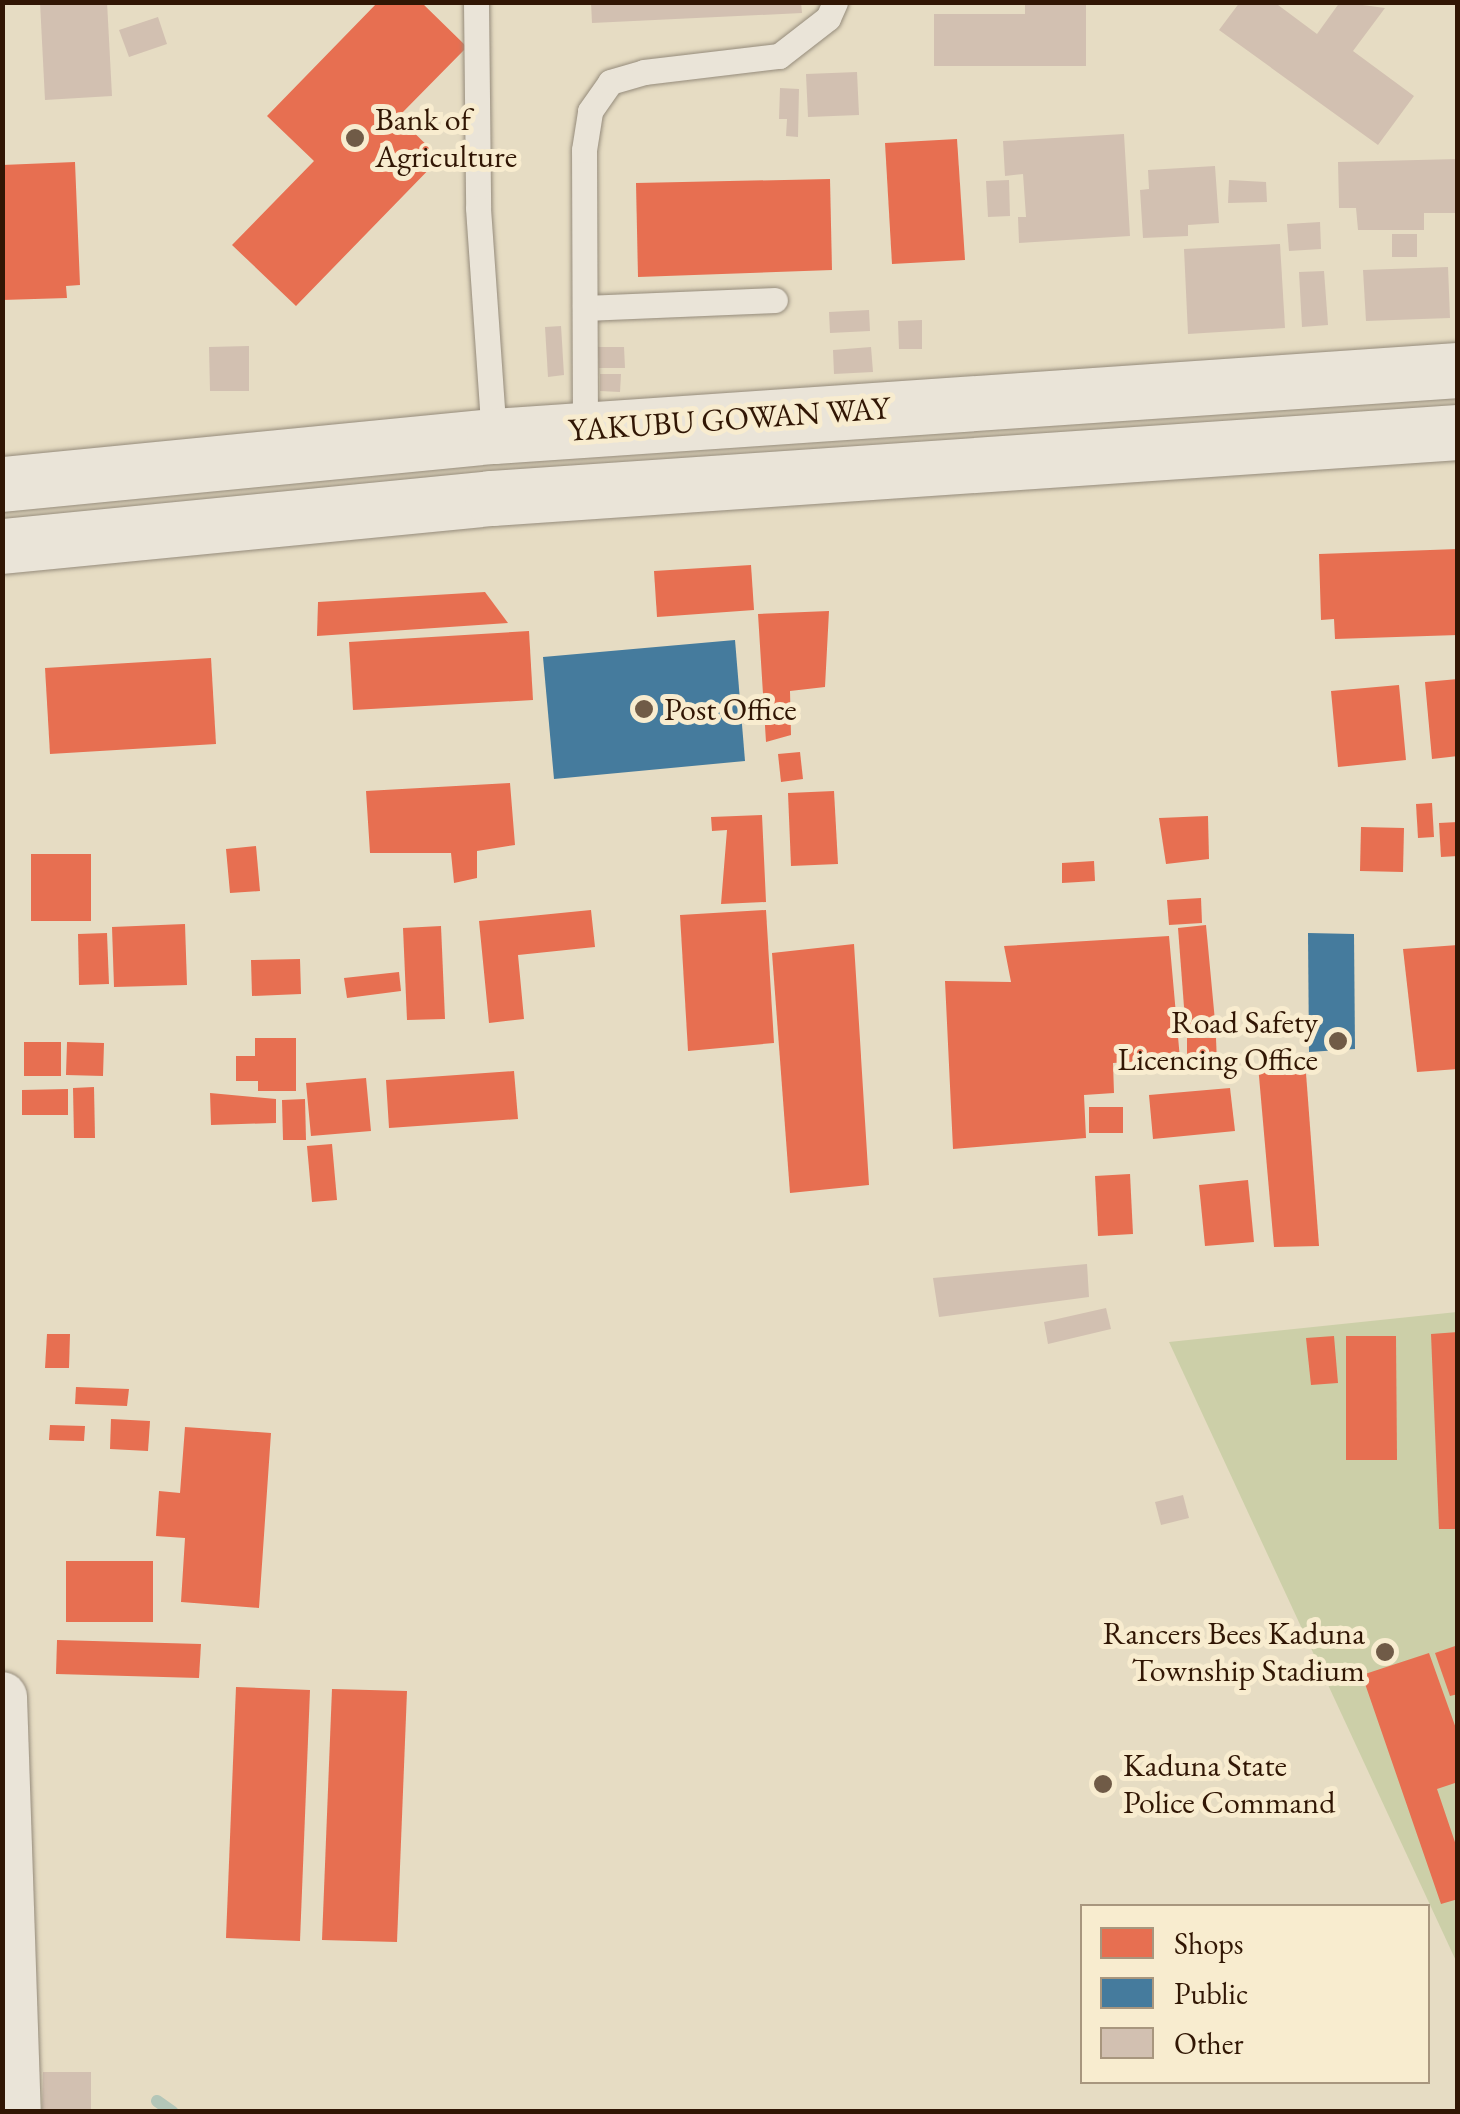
<!DOCTYPE html>
<style>
body{margin:0}
#map{position:relative;width:1460px;height:2114px;overflow:hidden;background:#e6dcc3;font-family:"EB Garamond",serif}
div>[style]{position:absolute}
.green>*{inset:0;background:#cccfa8}
.shops>*{inset:0;background:#e76f51}
.public>*{inset:0;background:#457b9d}
.stream>*{height:12px;margin:-6px;padding:0 6px;transform-origin:6px;border-radius:6px;background:#b3c6b8}
.building>*{inset:0;background:#d2c0b1}
.roads{filter:drop-shadow(0 0 2px #958b7b) drop-shadow(0 0 2px #958b7b)}
.service>*{height:25px;margin:-12.5px;padding:0 12.5px;transform-origin:12.5px;border-radius:12.5px;background:#eae4d8}
.minor>*{height:50px;margin:-25px;padding:0 25px;transform-origin:25px;border-radius:25px;background:#eae4d8}
.tertiary>*{height:55px;margin:-27.5px;padding:0 27.5px;transform-origin:27.5px;border-radius:27.5px;background:#eae4d8}
.dots>*{width:28px;height:28px;translate:-50% -50%;box-sizing:border-box;border:5px solid #f8eccf;border-radius:50%}
span{translate:-50% -50%;white-space:nowrap;text-align:center;line-height:1.15;-webkit-text-stroke:10px #f8eccf;paint-order:stroke}
.poi-label{font-size:32px;color:#311604}
.left{translate:0 -50%;text-align:left}
.right{translate:-100% -50%;text-align:right}
.street-label{font-size:32px;color:#311604}
.frame{position:absolute;inset:0;border:5px solid #311604;pointer-events:none}
.legend{position:absolute;left:1080px;top:1904px;width:350px;height:180px;box-sizing:border-box;background:#f8eccf;border:2px solid #a8967e;margin:0;padding:12px 18px;list-style:none;font-size:30px;color:#311604}
.legend li{display:flex;align-items:center;gap:20px;height:50px}
.legend b{width:50px;border:2px solid #a8967e}
</style>
<div id="map">
<div class="green">
<div style="clip-path:polygon(1457px 1312px,1457px 1963px,1169px 1342px)"></div>
</div>
<div class="shops">
<div style="clip-path:polygon(378px 2px,421px 2px,467px 47px,398px 117px,440px 158px,296px 306px,232px 245px,314px 161px,267px 116px)"></div>
<div style="clip-path:polygon(957px 139px,965px 260px,892px 264px,885px 143px)"></div>
<div style="clip-path:polygon(75px 162px,80px 285px,66px 286px,67px 298px,2px 300px,2px 165px)"></div>
<div style="clip-path:polygon(830px 179px,832px 270px,638px 277px,636px 183px)"></div>
<div style="clip-path:polygon(1458px 549px,1458px 635px,1335px 639px,1334px 619px,1321px 620px,1319px 554px)"></div>
<div style="clip-path:polygon(751px 565px,754px 610px,657px 617px,654px 571px)"></div>
<div style="clip-path:polygon(485px 592px,508px 623px,317px 636px,318px 602px)"></div>
<div style="clip-path:polygon(829px 611px,825px 687px,790px 691px,791px 735px,766px 742px,758px 614px)"></div>
<div style="clip-path:polygon(529px 631px,533px 700px,353px 710px,349px 642px)"></div>
<div style="clip-path:polygon(211px 658px,216px 744px,50px 754px,45px 668px)"></div>
<div style="clip-path:polygon(1458px 679px,1458px 756px,1432px 759px,1425px 682px)"></div>
<div style="clip-path:polygon(1399px 685px,1406px 760px,1338px 767px,1331px 691px)"></div>
<div style="clip-path:polygon(800px 752px,803px 779px,781px 782px,778px 754px)"></div>
<div style="clip-path:polygon(510px 783px,515px 845px,477px 851px,477px 878px,454px 883px,451px 853px,370px 853px,366px 791px)"></div>
<div style="clip-path:polygon(834px 791px,838px 864px,791px 866px,788px 793px)"></div>
<div style="clip-path:polygon(1432px 803px,1434px 837px,1418px 838px,1416px 804px)"></div>
<div style="clip-path:polygon(762px 815px,766px 902px,721px 904px,727px 830px,712px 831px,711px 817px)"></div>
<div style="clip-path:polygon(1208px 816px,1209px 859px,1166px 864px,1159px 818px)"></div>
<div style="clip-path:polygon(1458px 822px,1458px 856px,1441px 857px,1439px 823px)"></div>
<div style="clip-path:polygon(1361px 827px,1404px 828px,1403px 872px,1360px 871px)"></div>
<div style="clip-path:polygon(256px 846px,260px 891px,230px 893px,226px 849px)"></div>
<div style="clip-path:polygon(31px 854px,91px 854px,91px 921px,31px 921px)"></div>
<div style="clip-path:polygon(1094px 861px,1095px 881px,1062px 883px,1062px 863px)"></div>
<div style="clip-path:polygon(1201px 898px,1202px 923px,1169px 925px,1167px 900px)"></div>
<div style="clip-path:polygon(591px 910px,595px 947px,518px 955px,524px 1019px,489px 1023px,479px 921px)"></div>
<div style="clip-path:polygon(766px 910px,774px 1043px,688px 1051px,680px 915px)"></div>
<div style="clip-path:polygon(185px 924px,187px 985px,114px 987px,112px 927px)"></div>
<div style="clip-path:polygon(1206px 925px,1216px 1032px,1186px 1033px,1178px 928px)"></div>
<div style="clip-path:polygon(441px 926px,445px 1019px,407px 1020px,403px 928px)"></div>
<div style="clip-path:polygon(107px 933px,109px 984px,79px 985px,78px 934px)"></div>
<div style="clip-path:polygon(1169px 936px,1180px 1059px,1113px 1063px,1114px 1093px,1084px 1095px,1086px 1138px,953px 1149px,945px 981px,1011px 982px,1004px 946px)"></div>
<div style="clip-path:polygon(854px 944px,869px 1185px,790px 1193px,772px 953px)"></div>
<div style="clip-path:polygon(1458px 945px,1458px 1069px,1417px 1072px,1403px 949px)"></div>
<div style="clip-path:polygon(300px 959px,301px 994px,252px 996px,251px 960px)"></div>
<div style="clip-path:polygon(399px 972px,401px 991px,347px 998px,344px 978px)"></div>
<div style="clip-path:polygon(255px 1038px,296px 1038px,296px 1091px,258px 1091px,258px 1081px,236px 1081px,236px 1056px,255px 1056px)"></div>
<div style="clip-path:polygon(1187px 1038px,1216px 1038px,1217px 1064px,1187px 1065px)"></div>
<div style="clip-path:polygon(24px 1042px,61px 1042px,61px 1076px,24px 1076px)"></div>
<div style="clip-path:polygon(67px 1042px,104px 1043px,103px 1076px,66px 1075px)"></div>
<div style="clip-path:polygon(1305px 1060px,1319px 1246px,1274px 1247px,1258px 1065px)"></div>
<div style="clip-path:polygon(514px 1071px,518px 1119px,389px 1128px,386px 1080px)"></div>
<div style="clip-path:polygon(366px 1078px,371px 1131px,311px 1136px,306px 1083px)"></div>
<div style="clip-path:polygon(94px 1087px,95px 1138px,74px 1138px,73px 1088px)"></div>
<div style="clip-path:polygon(1230px 1088px,1235px 1131px,1153px 1139px,1149px 1095px)"></div>
<div style="clip-path:polygon(68px 1089px,68px 1115px,22px 1115px,22px 1090px)"></div>
<div style="clip-path:polygon(210px 1093px,276px 1099px,276px 1123px,211px 1125px)"></div>
<div style="clip-path:polygon(305px 1099px,306px 1140px,283px 1140px,282px 1100px)"></div>
<div style="clip-path:polygon(1089px 1107px,1123px 1107px,1123px 1133px,1089px 1133px)"></div>
<div style="clip-path:polygon(332px 1144px,337px 1200px,312px 1202px,307px 1146px)"></div>
<div style="clip-path:polygon(1130px 1174px,1133px 1234px,1098px 1236px,1095px 1176px)"></div>
<div style="clip-path:polygon(1248px 1180px,1254px 1242px,1205px 1246px,1199px 1185px)"></div>
<div style="clip-path:polygon(1458px 1332px,1458px 1529px,1439px 1529px,1431px 1334px)"></div>
<div style="clip-path:polygon(47px 1334px,70px 1334px,69px 1368px,45px 1368px)"></div>
<div style="clip-path:polygon(1334px 1336px,1338px 1383px,1311px 1385px,1306px 1338px)"></div>
<div style="clip-path:polygon(1346px 1336px,1396px 1336px,1397px 1460px,1346px 1460px)"></div>
<div style="clip-path:polygon(76px 1387px,129px 1389px,127px 1406px,75px 1404px)"></div>
<div style="clip-path:polygon(111px 1419px,150px 1421px,148px 1451px,110px 1449px)"></div>
<div style="clip-path:polygon(50px 1425px,85px 1426px,84px 1441px,49px 1440px)"></div>
<div style="clip-path:polygon(185px 1427px,271px 1433px,259px 1608px,181px 1602px,185px 1538px,156px 1536px,159px 1491px,180px 1493px)"></div>
<div style="clip-path:polygon(66px 1561px,153px 1561px,153px 1622px,66px 1622px)"></div>
<div style="clip-path:polygon(57px 1640px,201px 1644px,199px 1678px,56px 1674px)"></div>
<div style="clip-path:polygon(1458px 1645px,1458px 1694px,1450px 1696px,1435px 1653px)"></div>
<div style="clip-path:polygon(1429px 1653px,1458px 1734px,1458px 1782px,1437px 1789px,1458px 1851px,1458px 1899px,1441px 1904px,1362px 1675px)"></div>
<div style="clip-path:polygon(236px 1687px,310px 1690px,300px 1941px,226px 1938px)"></div>
<div style="clip-path:polygon(332px 1689px,407px 1691px,397px 1942px,322px 1940px)"></div>
</div>
<div class="public">
<div style="clip-path:polygon(735px 640px,745px 761px,554px 779px,543px 657px)"></div>
<div style="clip-path:polygon(1308px 933px,1354px 934px,1355px 1049px,1309px 1052px)"></div>
</div>
<div class="stream">
<div style="left:157px;top:2101px;width:19px;rotate:35deg"></div>
</div>
<div class="building">
<div style="clip-path:polygon(40px 2px,107px 2px,112px 96px,45px 100px)"></div>
<div style="clip-path:polygon(591px 2px,801px 2px,802px 13px,592px 23px)"></div>
<div style="clip-path:polygon(1025px 2px,1086px 2px,1086px 66px,934px 66px,934px 14px,1025px 14px)"></div>
<div style="clip-path:polygon(1240px 2px,1274px 2px,1317px 34px,1340px 2px,1385px 8px,1353px 51px,1414px 96px,1378px 145px,1219px 30px)"></div>
<div style="clip-path:polygon(158px 17px,167px 44px,129px 57px,119px 30px)"></div>
<div style="clip-path:polygon(857px 72px,859px 115px,808px 117px,806px 74px)"></div>
<div style="clip-path:polygon(780px 88px,799px 89px,798px 137px,786px 136px,787px 119px,779px 119px)"></div>
<div style="clip-path:polygon(1124px 134px,1130px 236px,1019px 243px,1018px 217px,1026px 217px,1023px 174px,1005px 176px,1003px 141px)"></div>
<div style="clip-path:polygon(1458px 159px,1458px 213px,1424px 213px,1424px 230px,1358px 230px,1356px 208px,1339px 208px,1338px 162px)"></div>
<div style="clip-path:polygon(1215px 166px,1219px 223px,1188px 225px,1188px 236px,1143px 238px,1140px 190px,1149px 189px,1148px 170px)"></div>
<div style="clip-path:polygon(1009px 180px,1010px 216px,988px 217px,986px 181px)"></div>
<div style="clip-path:polygon(1229px 180px,1266px 182px,1267px 202px,1228px 203px)"></div>
<div style="clip-path:polygon(1320px 222px,1321px 249px,1289px 251px,1287px 224px)"></div>
<div style="clip-path:polygon(1392px 234px,1417px 234px,1417px 257px,1392px 257px)"></div>
<div style="clip-path:polygon(1280px 244px,1285px 328px,1188px 334px,1184px 249px)"></div>
<div style="clip-path:polygon(1448px 267px,1450px 318px,1366px 321px,1363px 270px)"></div>
<div style="clip-path:polygon(1324px 271px,1328px 325px,1302px 327px,1299px 272px)"></div>
<div style="clip-path:polygon(869px 310px,870px 331px,830px 333px,829px 312px)"></div>
<div style="clip-path:polygon(922px 320px,922px 349px,899px 349px,898px 321px)"></div>
<div style="clip-path:polygon(561px 326px,564px 375px,548px 377px,545px 327px)"></div>
<div style="clip-path:polygon(249px 346px,249px 391px,210px 391px,209px 347px)"></div>
<div style="clip-path:polygon(598px 347px,624px 347px,625px 368px,599px 368px)"></div>
<div style="clip-path:polygon(871px 347px,873px 372px,834px 374px,833px 350px)"></div>
<div style="clip-path:polygon(600px 374px,621px 374px,620px 392px,600px 391px)"></div>
<div style="clip-path:polygon(1087px 1264px,1089px 1297px,939px 1317px,933px 1278px)"></div>
<div style="clip-path:polygon(1106px 1308px,1111px 1329px,1048px 1344px,1044px 1322px)"></div>
<div style="clip-path:polygon(1183px 1495px,1189px 1518px,1161px 1525px,1155px 1502px)"></div>
<div style="clip-path:polygon(43px 2072px,91px 2072px,91px 2112px,42px 2112px)"></div>
</div>
<div class="roads">
<div class="service">
<div style="left:476px;top:2px;width:206px;rotate:89.4deg"></div>
<div style="left:478px;top:208px;width:229px;rotate:86deg"></div>
<div style="left:585px;top:308px;width:190px;rotate:-2.4deg"></div>
<div style="left:585px;top:429px;width:279px;rotate:-90.2deg"></div>
<div style="left:584px;top:150px;width:39px;rotate:-81deg"></div>
<div style="left:590px;top:111px;width:35px;rotate:-55deg"></div>
<div style="left:610px;top:82px;width:35px;rotate:-16deg"></div>
<div style="left:644px;top:72px;width:136px;rotate:-6.8deg"></div>
<div style="left:779px;top:56px;width:62px;rotate:-37.8deg"></div>
<div style="left:828px;top:18px;width:17px;rotate:-66deg"></div>
</div>
<div class="minor">
<div style="left:2px;top:1697px;width:415px;rotate:88.1deg"></div>
</div>
<div class="tertiary">
<div style="left:2px;top:484px;width:494px;rotate:-5.6deg"></div>
<div style="left:494px;top:436px;width:966px;rotate:-3.92deg"></div>
<div style="left:2px;top:546px;width:492px;rotate:-5.6deg"></div>
<div style="left:492px;top:498px;width:968px;rotate:-3.91deg"></div>
</div>
</div>
<div class="dots">
<div style="left:355px;top:138px;background:#705b47"></div>
<div style="left:644px;top:709px;background:#705b47"></div>
<div style="left:1338px;top:1041px;background:#705b47"></div>
<div style="left:1385px;top:1652px;background:#705b47"></div>
<div style="left:1103px;top:1784px;background:#705b47"></div>
</div>
<div class="poi-label">
<span class="left" style="left:375px;top:138px">Bank of<br>Agriculture</span>
<span class="left" style="left:664px;top:709px">Post Office</span>
<span class="right" style="left:1318px;top:1041px">Road Safety<br>Licencing Office</span>
<span class="right" style="left:1365px;top:1652px">Rancers Bees Kaduna<br>Township Stadium</span>
<span class="left" style="left:1123px;top:1784px">Kaduna State<br>Police Command</span>
</div>
<div class="street-label">
<span style="left:729px;top:419px;rotate:-4deg">YAKUBU GOWAN WAY</span>
</div>
<div class="frame"></div>
<ul class="legend">
<li><b style="height:28px;background:#e76f51"></b>Shops</li>
<li><b style="height:28px;background:#457b9d"></b>Public</li>
<li><b style="height:28px;background:#d2c0b1"></b>Other</li>
</ul>
</div>
